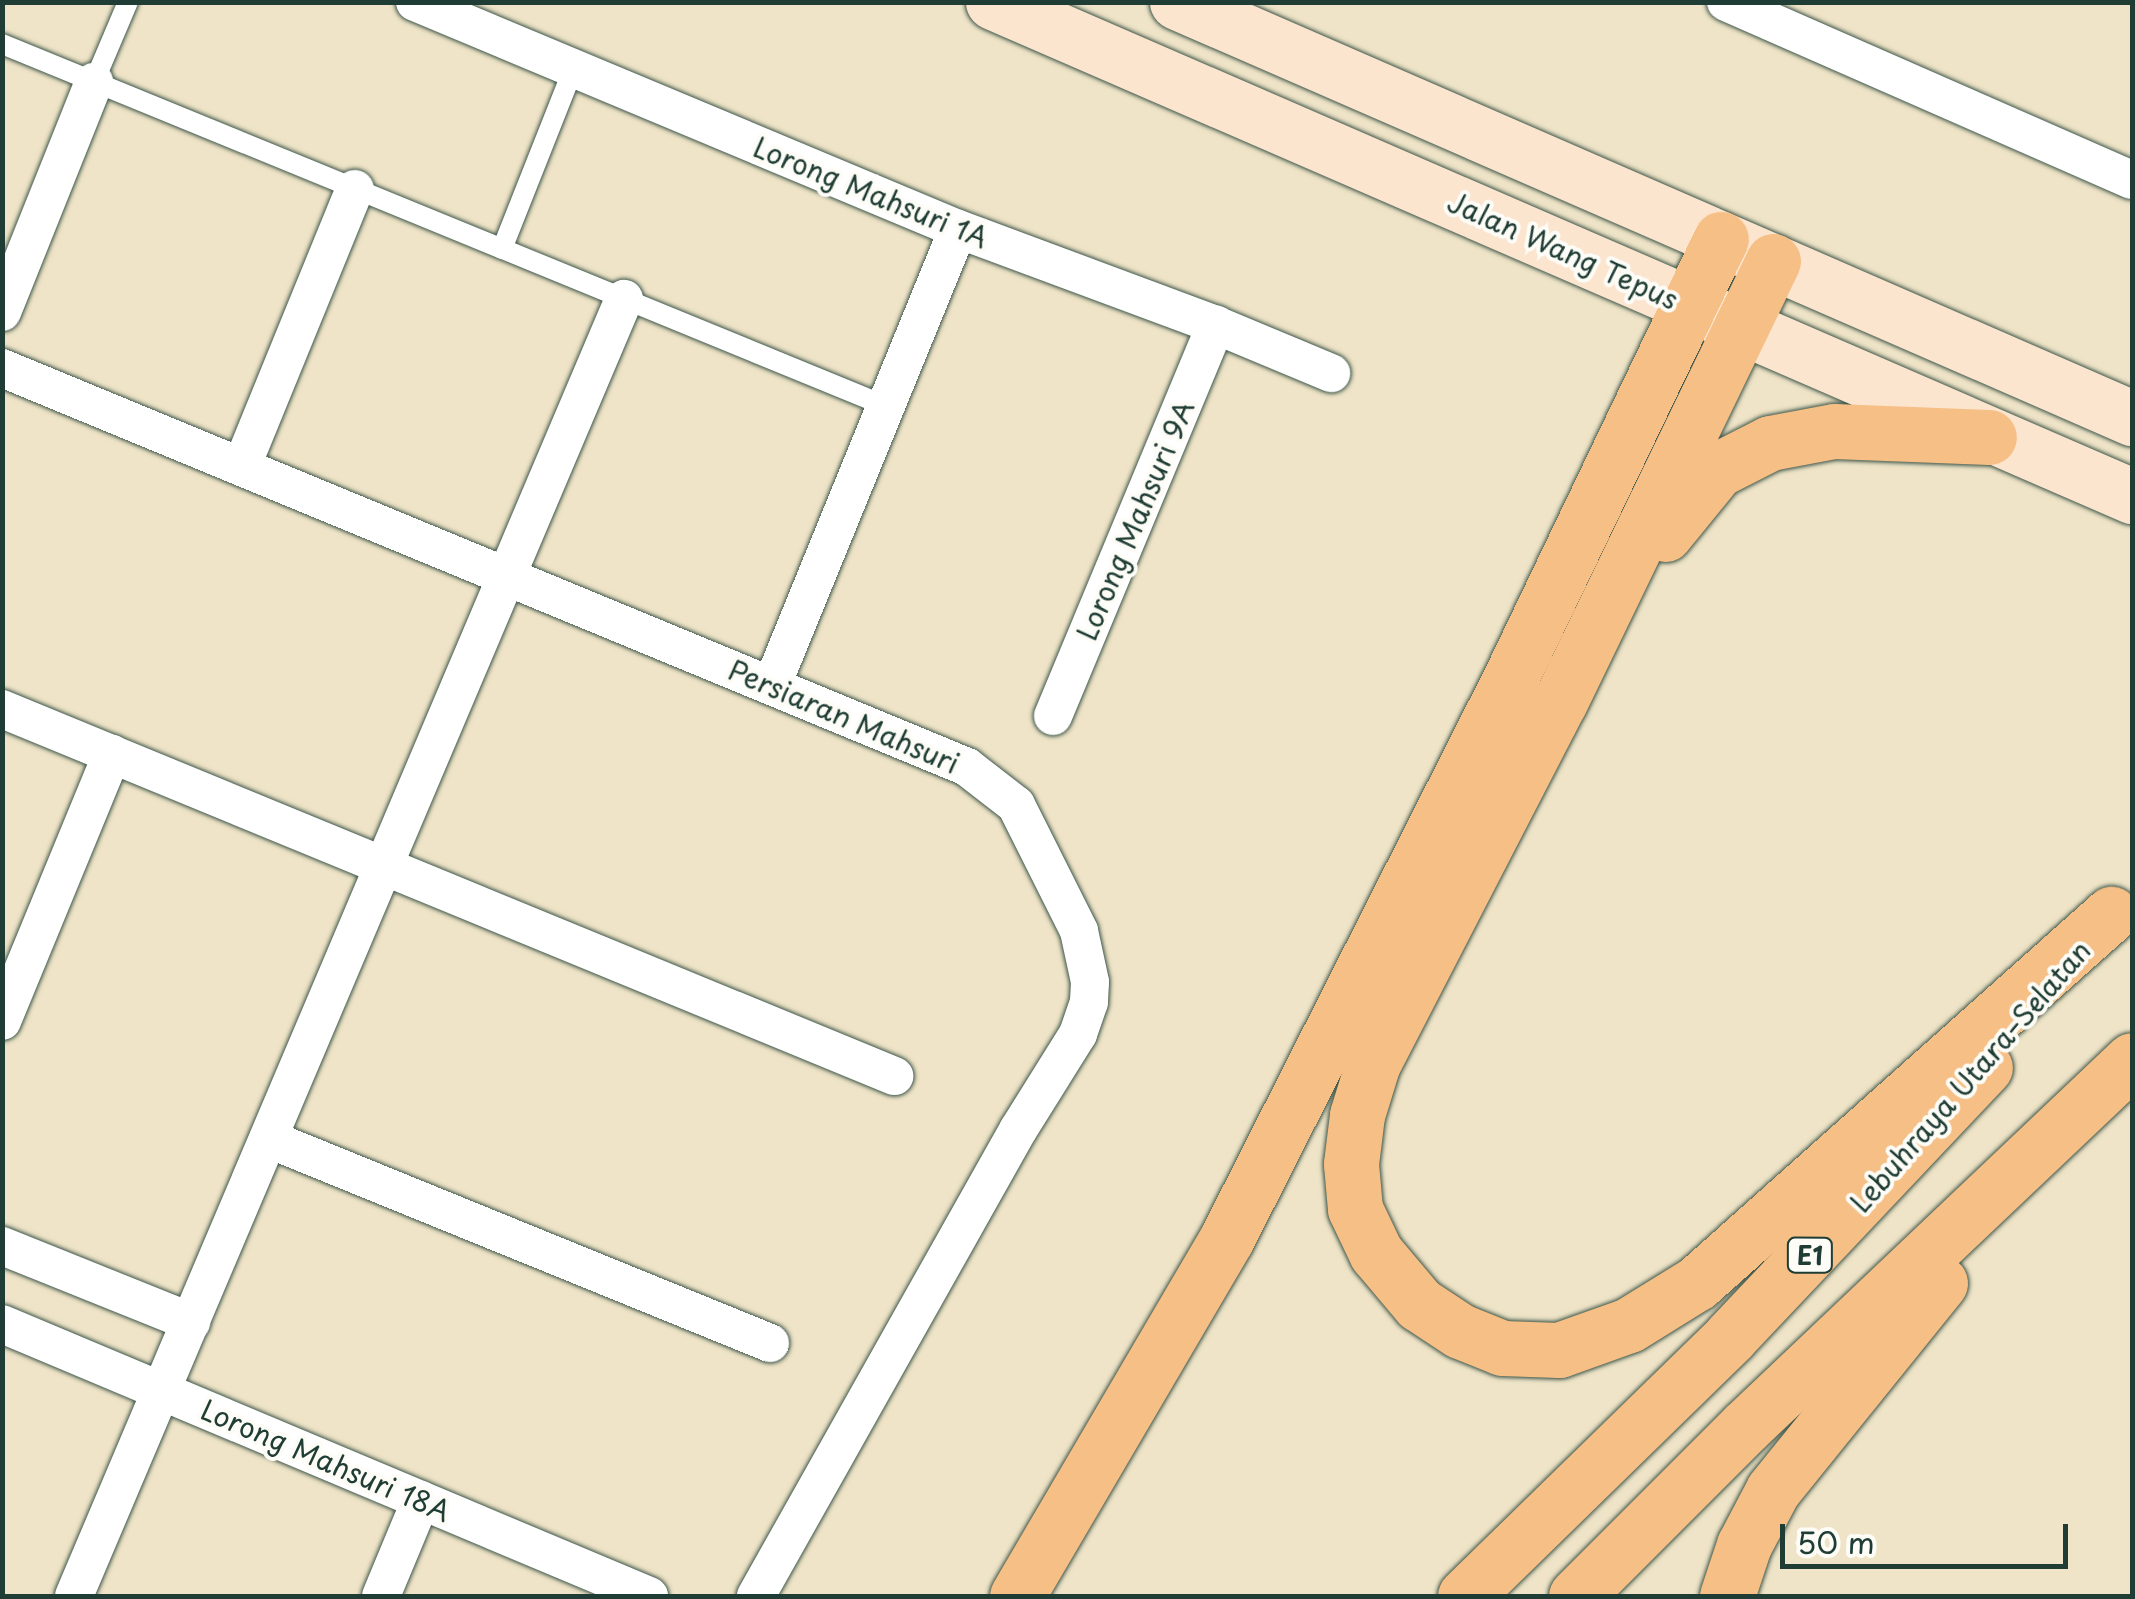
<!DOCTYPE html>
<meta charset="utf-8">
<style>
body{margin:0}
#map{position:relative;width:2135px;height:1599px;overflow:hidden;background:#efe4c7;font-family:"Playpen Sans",sans-serif}
div>[style]{position:absolute}
.roads{filter:drop-shadow(0 0 2px #3e564a) drop-shadow(0 0 2px #3e564a)}
.service>*{height:20px;margin:-10px;padding:0 10px;transform-origin:10px;border-radius:10px;background:#fff}
.minor>*{height:38px;margin:-19px;padding:0 19px;transform-origin:19px;border-radius:19px;background:#fff}
.secondary>*{height:55px;margin:-27.5px;padding:0 27.5px;transform-origin:27.5px;border-radius:27.5px;background:#fbe5cf}
.motorway>*{height:55px;margin:-27.5px;padding:0 27.5px;transform-origin:27.5px;border-radius:27.5px;background:#f5bf86}
span{translate:-50% -50%;white-space:nowrap;text-align:center;line-height:1.15;-webkit-text-stroke:8px #fdfcf7;paint-order:stroke}
.shield-label span{padding:2px 8px;background:#fdfcf7;border:2px solid;border-radius:8px;-webkit-text-stroke-width:0}
.shield-label{font-size:25px;color:#1f3d34;font-weight:700}
.street-label{font-size:28px;color:#1f3d34}
.frame{position:absolute;inset:0;border:5px solid #1f3d34;pointer-events:none}
.scale{position:absolute;left:1780px;top:1524px;width:288px;height:45px;box-sizing:border-box;border:5px solid #1f3d34;border-top:0;padding-left:12px;font-size:30px;line-height:35px;white-space:nowrap;color:#1f3d34;-webkit-text-stroke:8px #fdfcf7;paint-order:stroke}
</style>
<div id="map">
<div class="roads">
<div class="service">
<div style="left:2px;top:44px;width:955px;rotate:22.27deg"></div>
<div style="left:94px;top:82px;width:87px;rotate:-67deg"></div>
<div style="left:502px;top:249px;width:196px;rotate:-68.4deg"></div>
</div>
<div class="minor">
<div style="left:415px;top:2px;width:589px;rotate:22.69deg"></div>
<div style="left:958px;top:229px;width:275px;rotate:20.4deg"></div>
<div style="left:1216px;top:325px;width:125px;rotate:22.7deg"></div>
<div style="left:1726px;top:2px;width:443px;rotate:23.7deg"></div>
<div style="left:2px;top:312px;width:248px;rotate:-68.2deg"></div>
<div style="left:2px;top:368px;width:1044px;rotate:22.46deg"></div>
<div style="left:967px;top:767px;width:62px;rotate:37.8deg"></div>
<div style="left:1016px;top:805px;width:141px;rotate:63.4deg"></div>
<div style="left:1079px;top:931px;width:52px;rotate:77.8deg"></div>
<div style="left:1090px;top:982px;width:20px;rotate:93deg"></div>
<div style="left:1089px;top:1002px;width:34px;rotate:109deg"></div>
<div style="left:1078px;top:1034px;width:113px;rotate:122deg"></div>
<div style="left:1018px;top:1130px;width:535px;rotate:119.35deg"></div>
<div style="left:243px;top:463px;width:296px;rotate:-67.8deg"></div>
<div style="left:772px;top:685px;width:492px;rotate:-67.8deg"></div>
<div style="left:2px;top:709px;width:965px;rotate:22.36deg"></div>
<div style="left:1053px;top:716px;width:424px;rotate:-67.4deg"></div>
<div style="left:2px;top:1021px;width:289px;rotate:-67.6deg"></div>
<div style="left:269px;top:1139px;width:541px;rotate:22.16deg"></div>
<div style="left:2px;top:1246px;width:204px;rotate:21.9deg"></div>
<div style="left:2px;top:1324px;width:702px;rotate:22.8deg"></div>
<div style="left:74px;top:1596px;width:1409px;rotate:-67.02deg"></div>
<div style="left:381px;top:1596px;width:104px;rotate:-67.4deg"></div>
</div>
<div class="secondary">
<div style="left:993px;top:2px;width:1242px;rotate:23.45deg"></div>
<div style="left:1177px;top:2px;width:1042px;rotate:23.54deg"></div>
</div>
<div class="motorway">
<div style="left:1773px;top:261px;width:491px;rotate:115.8deg"></div>
<div style="left:1559px;top:703px;width:405px;rotate:117.3deg"></div>
<div style="left:1373px;top:1063px;width:54px;rotate:107.1deg"></div>
<div style="left:1357px;top:1115px;width:49px;rotate:97deg"></div>
<div style="left:1351px;top:1164px;width:45px;rotate:84.9deg"></div>
<div style="left:1355px;top:1209px;width:49px;rotate:64.5deg"></div>
<div style="left:1376px;top:1253px;width:67px;rotate:49.9deg"></div>
<div style="left:1419px;top:1304px;width:49px;rotate:33.4deg"></div>
<div style="left:1460px;top:1331px;width:45px;rotate:22deg"></div>
<div style="left:1502px;top:1348px;width:57px;rotate:2deg"></div>
<div style="left:1559px;top:1350px;width:74px;rotate:-19.7deg"></div>
<div style="left:1629px;top:1325px;width:80px;rotate:-31.7deg"></div>
<div style="left:1697px;top:1283px;width:555px;rotate:-41.71deg"></div>
<div style="left:1665px;top:534px;width:82px;rotate:-50.9deg"></div>
<div style="left:1717px;top:470px;width:59px;rotate:-27deg"></div>
<div style="left:1770px;top:443px;width:65px;rotate:-10.6deg"></div>
<div style="left:1834px;top:431px;width:155px;rotate:2.2deg"></div>
<div style="left:1017px;top:1596px;width:415px;rotate:-59.6deg"></div>
<div style="left:1227px;top:1238px;width:627px;rotate:-63.15deg"></div>
<div style="left:1510px;top:679px;width:488px;rotate:-64.4deg"></div>
<div style="left:1465px;top:1596px;width:371px;rotate:-44.3deg"></div>
<div style="left:1730px;top:1337px;width:371px;rotate:-46.6deg"></div>
<div style="left:1576px;top:1596px;width:239px;rotate:-45deg"></div>
<div style="left:1745px;top:1427px;width:533px;rotate:-43.48deg"></div>
<div style="left:1727px;top:1596px;width:54px;rotate:-71.6deg"></div>
<div style="left:1744px;top:1545px;width:62px;rotate:-62.2deg"></div>
<div style="left:1773px;top:1490px;width:266px;rotate:-51.1deg"></div>
</div>
</div>
<div class="shield-label">
<span style="left:1810px;top:1255px">E1</span>
</div>
<div class="street-label">
<span style="left:871px;top:192px;rotate:22deg">Lorong Mahsuri 1A</span>
<span style="left:1563px;top:250px;rotate:24deg">Jalan Wang Tepus</span>
<span style="left:1135px;top:520px;rotate:-67deg">Lorong Mahsuri 9A</span>
<span style="left:844px;top:716px;rotate:23deg">Persiaran Mahsuri</span>
<span style="left:1970px;top:1076px;rotate:-49deg">Lebuhraya Utara–Selatan</span>
<span style="left:326px;top:1460px;rotate:23deg">Lorong Mahsuri 18A</span>
</div>
<div class="frame"></div>
<div class="scale">50 m</div>
</div>
